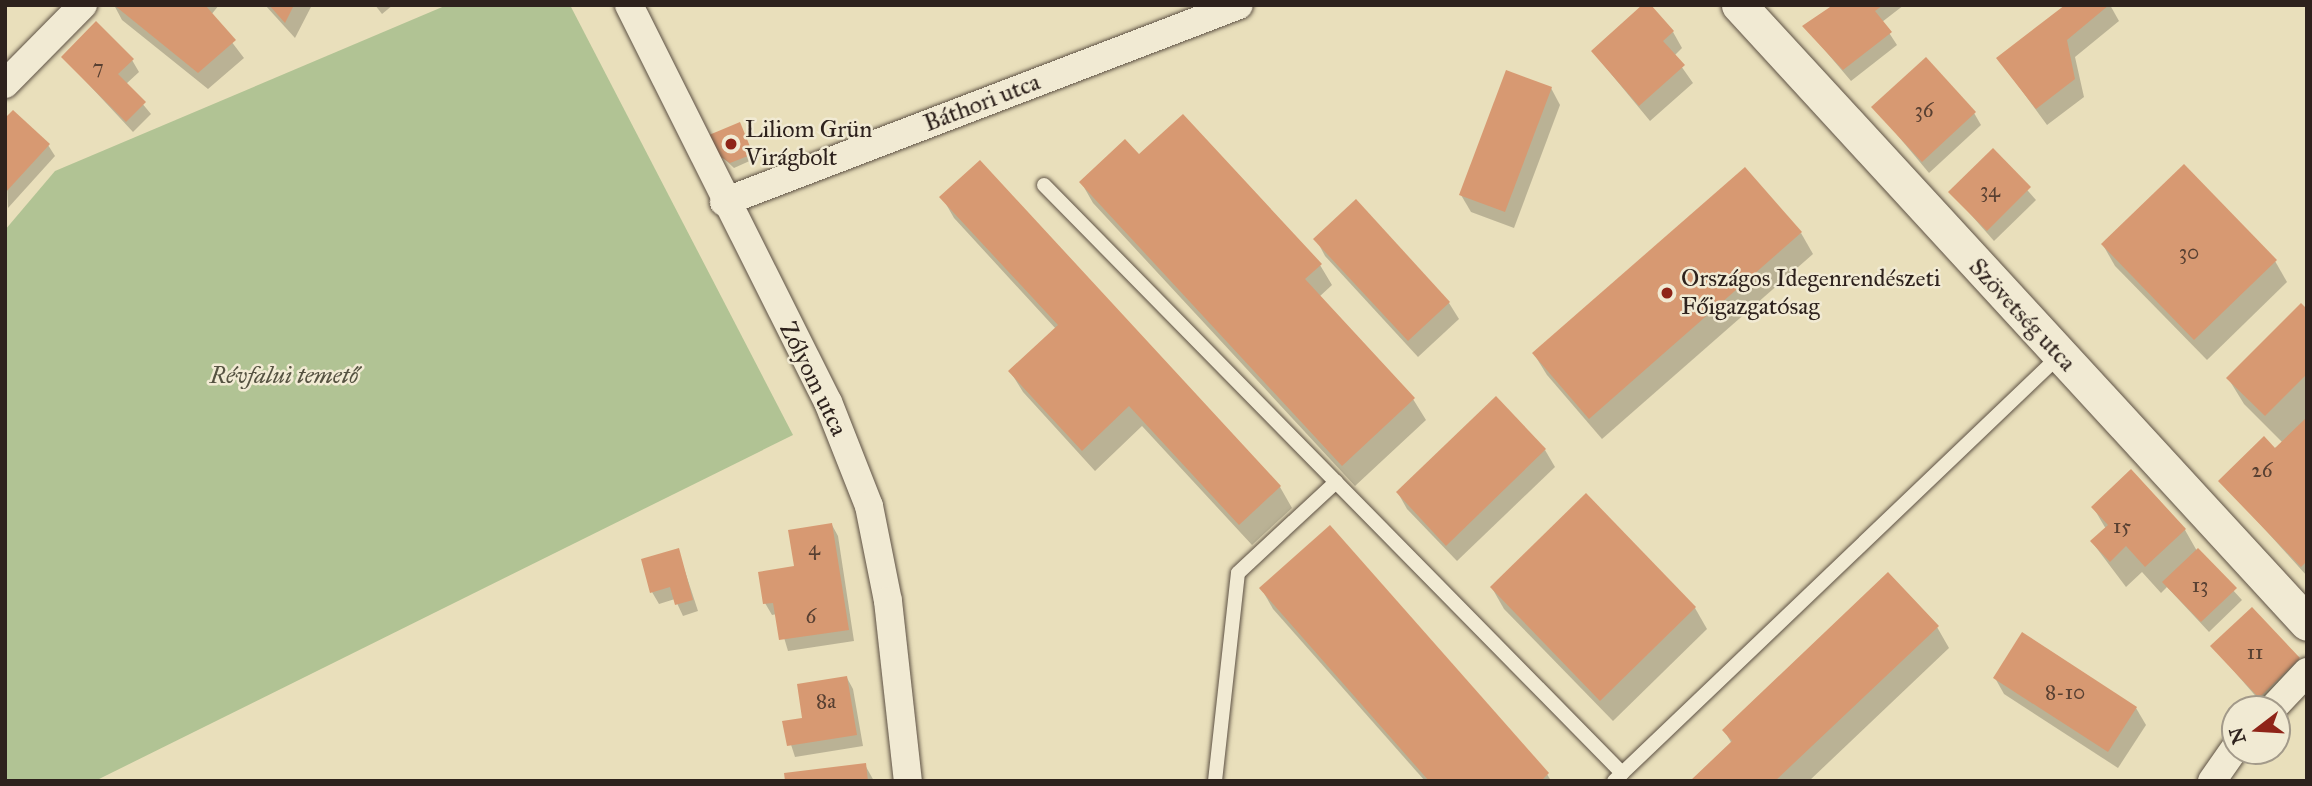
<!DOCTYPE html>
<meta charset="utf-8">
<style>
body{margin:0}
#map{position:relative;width:2312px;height:786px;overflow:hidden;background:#e9dfbb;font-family:"IM FELL Great Primer",serif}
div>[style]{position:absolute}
.green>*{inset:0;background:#b1c394}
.shadow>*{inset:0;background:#0003}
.building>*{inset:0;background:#d79972}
.roads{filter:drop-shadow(0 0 2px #5d5144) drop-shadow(0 0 2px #5d5144)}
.service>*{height:14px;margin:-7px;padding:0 7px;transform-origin:7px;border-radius:7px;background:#f1ead3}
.minor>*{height:28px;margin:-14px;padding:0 14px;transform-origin:14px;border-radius:14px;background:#f1ead3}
.tertiary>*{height:35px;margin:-17.5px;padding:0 17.5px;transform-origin:17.5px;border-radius:17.5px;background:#f1ead3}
.dots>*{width:19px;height:19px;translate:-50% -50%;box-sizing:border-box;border:4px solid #f1ead3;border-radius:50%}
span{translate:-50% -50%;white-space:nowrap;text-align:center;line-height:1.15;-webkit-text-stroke:5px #f1ead3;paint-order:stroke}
.number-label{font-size:21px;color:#584032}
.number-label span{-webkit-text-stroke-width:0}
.street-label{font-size:24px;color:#2e221d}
.poi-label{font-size:24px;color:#2e221d}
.left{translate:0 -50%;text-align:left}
.park-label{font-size:24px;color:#555241;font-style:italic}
.frame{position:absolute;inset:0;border:7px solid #2e221d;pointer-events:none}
.north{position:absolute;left:2221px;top:695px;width:70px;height:70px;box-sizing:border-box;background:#f1ead3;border:2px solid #a39a8a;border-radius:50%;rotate:253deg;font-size:19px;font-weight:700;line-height:28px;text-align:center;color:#2e221d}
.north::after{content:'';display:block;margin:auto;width:24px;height:32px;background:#8f2418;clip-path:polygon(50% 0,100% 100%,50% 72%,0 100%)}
</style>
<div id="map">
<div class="green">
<div style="clip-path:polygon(447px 5px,570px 5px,793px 435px,95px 781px,5px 781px,5px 230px,55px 171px)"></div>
</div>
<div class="shadow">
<div style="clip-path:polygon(114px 5px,219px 5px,211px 15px,244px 58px,208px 89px,122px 20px)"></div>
<div style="clip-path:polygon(265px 5px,312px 5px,295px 38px)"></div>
<div style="clip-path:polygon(375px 5px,393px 5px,382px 14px)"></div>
<div style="clip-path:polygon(1836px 5px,1904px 5px,1882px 22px,1897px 45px,1851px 81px,1805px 27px)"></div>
<div style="clip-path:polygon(2068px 5px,2110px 5px,2119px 21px,2075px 57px,2084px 97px,2047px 125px,1998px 58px)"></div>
<div style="clip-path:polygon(1673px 32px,1682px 48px,1674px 56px,1693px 83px,1650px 121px,1593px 52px)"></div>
<div style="clip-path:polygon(63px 57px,132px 60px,139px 72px,126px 84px,151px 114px,133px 132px)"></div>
<div style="clip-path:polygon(1551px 88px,1560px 105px,1514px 228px,1471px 212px,1461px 195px)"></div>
<div style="clip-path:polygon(1874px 107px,1974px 113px,1981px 125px,1929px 173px)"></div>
<div style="clip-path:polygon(5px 121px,48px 145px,55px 156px,8px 208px)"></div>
<div style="clip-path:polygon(742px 130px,754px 159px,734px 168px,719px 154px)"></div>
<div style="clip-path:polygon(1993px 151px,2036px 200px,1994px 241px,1951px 192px)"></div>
<div style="clip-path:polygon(1139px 157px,1320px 265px,1332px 285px,1319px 297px,1413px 399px,1426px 420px,1355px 486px,1093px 203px,1081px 182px)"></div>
<div style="clip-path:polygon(942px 197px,1280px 487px,1292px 508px,1252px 545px,1142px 426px,1095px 471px,1023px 392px,1010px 371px,1056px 329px,954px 218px)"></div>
<div style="clip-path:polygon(1801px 233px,1813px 254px,1602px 439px,1547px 375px,1534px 354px)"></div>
<div style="clip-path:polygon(1316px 239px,1449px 303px,1459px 319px,1418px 357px,1325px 256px)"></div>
<div style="clip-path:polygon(2103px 245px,2275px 261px,2287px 282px,2207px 360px,2115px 266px)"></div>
<div style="clip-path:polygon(2307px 311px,2307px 576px,2221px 481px,2283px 443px,2244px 404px,2228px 378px)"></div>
<div style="clip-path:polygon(1545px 450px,1555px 467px,1457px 561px,1407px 509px,1398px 493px)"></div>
<div style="clip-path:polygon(2093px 507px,2185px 530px,2197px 551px,2242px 600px,2209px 632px,2167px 587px,2161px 593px,2142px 572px,2126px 587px,2092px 542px,2106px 529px)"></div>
<div style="clip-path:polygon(832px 525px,838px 536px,854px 641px,788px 651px,777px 614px,772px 615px,765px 603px)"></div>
<div style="clip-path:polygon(678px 550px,698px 611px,683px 616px,675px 599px,659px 604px,652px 592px)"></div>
<div style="clip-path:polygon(1261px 588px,1547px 774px,1551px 781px,1425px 781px,1273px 609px)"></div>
<div style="clip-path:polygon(1492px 588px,1695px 608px,1707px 629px,1613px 721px,1504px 609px)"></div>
<div style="clip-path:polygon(1937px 627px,1949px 648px,1809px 781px,1693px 781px,1732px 744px,1724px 730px)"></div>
<div style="clip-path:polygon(2213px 647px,2299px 659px,2306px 670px,2266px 708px)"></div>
<div style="clip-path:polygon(847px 678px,853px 689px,863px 746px,795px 757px,784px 723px,804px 719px)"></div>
<div style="clip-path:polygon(1995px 678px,2136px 708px,2146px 725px,2118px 768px,2004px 694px)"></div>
<div style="clip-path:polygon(865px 765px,874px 781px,787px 781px)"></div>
</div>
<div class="building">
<div style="clip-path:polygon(114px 5px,205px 5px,236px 40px,198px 73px)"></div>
<div style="clip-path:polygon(269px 5px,294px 5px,285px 23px)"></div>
<div style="clip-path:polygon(1642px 5px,1651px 5px,1674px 31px,1663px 41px,1685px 65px,1639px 106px,1591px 51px)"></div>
<div style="clip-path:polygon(1833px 5px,1883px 5px,1875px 11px,1892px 32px,1843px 70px,1802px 26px)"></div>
<div style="clip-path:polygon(2065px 5px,2109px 5px,2067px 40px,2075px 79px,2036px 109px,1996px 58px)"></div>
<div style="clip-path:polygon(96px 21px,134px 59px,118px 74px,146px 102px,126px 122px,61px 57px)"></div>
<div style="clip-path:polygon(1926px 57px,1976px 112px,1922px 162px,1871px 107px)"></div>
<div style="clip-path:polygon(1506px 70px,1552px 87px,1505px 212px,1459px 195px)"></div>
<div style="clip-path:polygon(13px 110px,50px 144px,5px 193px,5px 118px)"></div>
<div style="clip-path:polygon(1183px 114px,1322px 264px,1305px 279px,1415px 398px,1342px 466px,1079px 182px,1125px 139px,1139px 154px)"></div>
<div style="clip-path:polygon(740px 122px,753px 154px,730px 163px,718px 155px,709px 135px)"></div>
<div style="clip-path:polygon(1993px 148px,2031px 187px,1987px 231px,1948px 192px)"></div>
<div style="clip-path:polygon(980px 160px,1281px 486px,1239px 525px,1129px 406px,1082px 451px,1008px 371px,1058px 325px,939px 197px)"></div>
<div style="clip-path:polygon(2184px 164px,2277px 260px,2194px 340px,2101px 244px)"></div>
<div style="clip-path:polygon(1745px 167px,1802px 232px,1589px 419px,1532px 353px)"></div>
<div style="clip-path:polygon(1356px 199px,1450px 302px,1408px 341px,1313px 239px)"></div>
<div style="clip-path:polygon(2301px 303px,2307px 309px,2307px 374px,2265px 416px,2226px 378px)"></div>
<div style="clip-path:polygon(1496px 396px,1546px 449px,1446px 546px,1396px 492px)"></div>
<div style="clip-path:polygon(2307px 417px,2307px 561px,2301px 567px,2218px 481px,2264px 436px,2275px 448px)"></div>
<div style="clip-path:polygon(2131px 469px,2186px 529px,2145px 567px,2126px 546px,2110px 562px,2090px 541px,2108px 525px,2091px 507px)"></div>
<div style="clip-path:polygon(1586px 493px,1696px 607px,1600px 701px,1490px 587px)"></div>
<div style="clip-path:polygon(832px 523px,849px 630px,779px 640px,773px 603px,763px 604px,758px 572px,794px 566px,788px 530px)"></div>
<div style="clip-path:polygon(1330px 525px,1549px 773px,1541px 781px,1429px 781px,1259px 588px)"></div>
<div style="clip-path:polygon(679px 548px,693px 600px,675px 605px,670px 587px,650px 593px,641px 559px)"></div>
<div style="clip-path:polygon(2198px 548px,2237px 588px,2201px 622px,2162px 582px)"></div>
<div style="clip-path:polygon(1888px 572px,1939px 626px,1775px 781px,1690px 781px,1732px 741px,1722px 730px)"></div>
<div style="clip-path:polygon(2252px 607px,2300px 658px,2259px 698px,2210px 646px)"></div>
<div style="clip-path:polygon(2022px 632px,2137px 707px,2108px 752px,1993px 678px)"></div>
<div style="clip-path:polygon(847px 676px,857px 735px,787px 746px,782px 721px,802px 718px,797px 684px)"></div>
<div style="clip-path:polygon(866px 763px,868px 781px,785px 781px,784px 773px)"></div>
</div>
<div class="roads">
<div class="service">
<div style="left:1044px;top:185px;width:825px;rotate:45.49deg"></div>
<div style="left:1215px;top:781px;width:209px;rotate:-83.7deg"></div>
<div style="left:1238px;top:573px;width:134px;rotate:-42.9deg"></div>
<div style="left:1614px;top:781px;width:615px;rotate:-43.68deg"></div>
</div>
<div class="minor">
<div style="left:629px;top:5px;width:444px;rotate:63.4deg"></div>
<div style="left:828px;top:402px;width:112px;rotate:68.5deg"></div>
<div style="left:869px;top:506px;width:97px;rotate:78.7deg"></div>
<div style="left:888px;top:601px;width:181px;rotate:83.7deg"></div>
<div style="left:5px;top:84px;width:111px;rotate:-45.4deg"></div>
<div style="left:724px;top:202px;width:551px;rotate:-20.93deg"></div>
<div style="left:2272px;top:709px;width:51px;rotate:-46.6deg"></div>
<div style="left:2212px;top:781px;width:40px;rotate:-55.1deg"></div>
</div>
<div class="tertiary">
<div style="left:1739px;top:5px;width:839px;rotate:47.41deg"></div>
</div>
</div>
<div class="dots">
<div style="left:731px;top:144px;background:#8f2418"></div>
<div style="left:1667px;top:293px;background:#8f2418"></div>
</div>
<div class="number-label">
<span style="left:98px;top:67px">7</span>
<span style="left:1924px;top:110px">36</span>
<span style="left:1990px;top:190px">34</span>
<span style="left:2189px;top:252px">30</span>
<span style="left:2262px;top:470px">26</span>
<span style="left:2122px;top:526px">15</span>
<span style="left:814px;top:548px">4</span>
<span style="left:2200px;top:585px">13</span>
<span style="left:811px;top:616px">6</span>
<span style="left:2255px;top:652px">11</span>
<span style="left:2065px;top:692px">8-10</span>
<span style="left:826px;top:701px">8a</span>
</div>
<div class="street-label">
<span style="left:982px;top:103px;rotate:-21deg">Báthori utca</span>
<span style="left:2022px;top:315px;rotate:47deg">Szövetség utca</span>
<span style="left:813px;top:379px;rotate:64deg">Zólyom utca</span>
</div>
<div class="poi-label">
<span class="left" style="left:745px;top:144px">Liliom Grün<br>Virágbolt</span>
<span class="left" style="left:1681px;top:293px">Országos Idegenrendészeti<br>Főigazgatósag</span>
</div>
<div class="park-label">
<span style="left:284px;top:376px">Révfalui temető</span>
</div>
<div class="frame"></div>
<div class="north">N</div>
</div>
